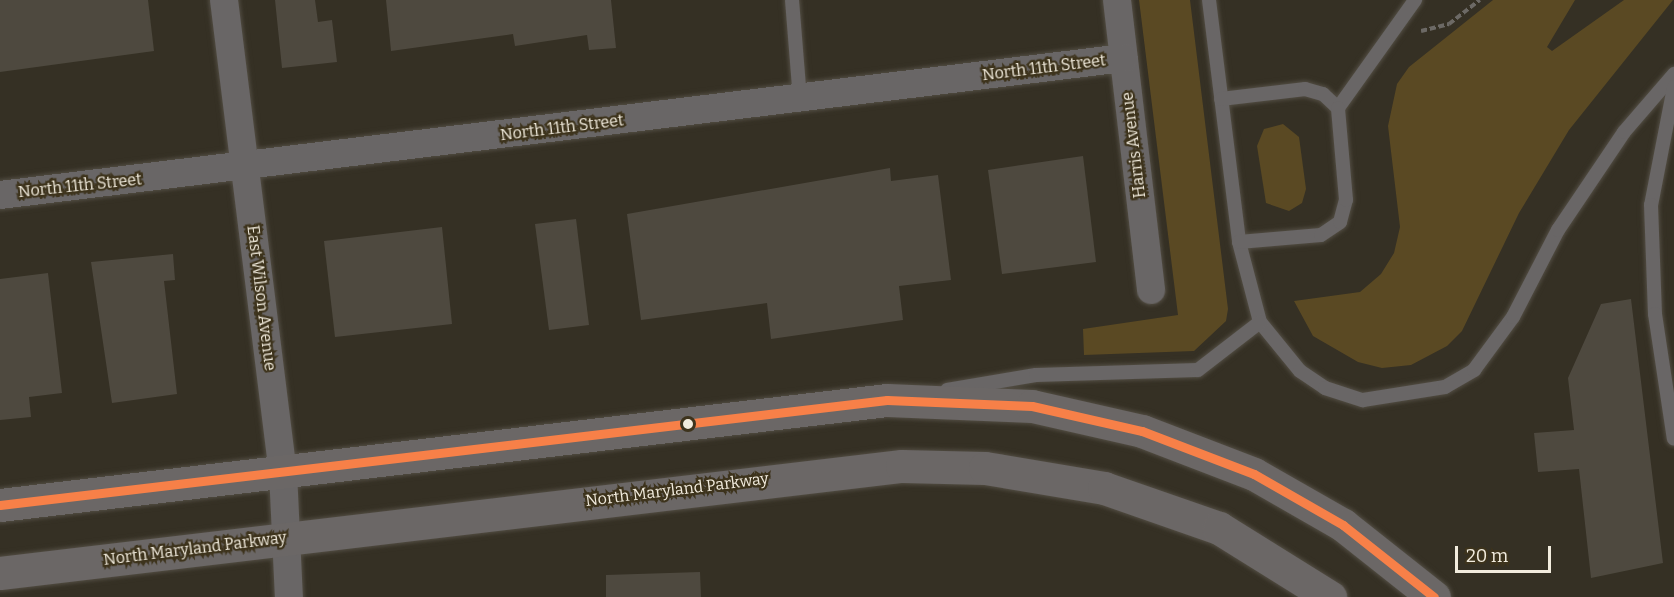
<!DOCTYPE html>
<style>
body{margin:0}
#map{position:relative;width:1674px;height:597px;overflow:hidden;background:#353024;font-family:Bitter,serif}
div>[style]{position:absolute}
.green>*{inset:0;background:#5a4923}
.building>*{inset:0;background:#4e493f}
.path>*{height:4px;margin-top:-2px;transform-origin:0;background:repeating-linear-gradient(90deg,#6c6965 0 6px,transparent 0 9px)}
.roads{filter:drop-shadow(0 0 2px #524d43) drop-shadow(0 0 2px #524d43)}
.lane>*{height:14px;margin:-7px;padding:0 7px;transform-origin:7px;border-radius:7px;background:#696666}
.street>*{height:28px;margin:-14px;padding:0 14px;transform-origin:14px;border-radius:14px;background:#696666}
.secondary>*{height:33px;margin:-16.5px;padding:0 16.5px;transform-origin:16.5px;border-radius:16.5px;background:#6b6766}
.bus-1>*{height:9px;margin:-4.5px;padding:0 4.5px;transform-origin:4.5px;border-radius:4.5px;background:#f78048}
.dots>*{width:16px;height:16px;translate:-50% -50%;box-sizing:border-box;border:3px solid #3d331c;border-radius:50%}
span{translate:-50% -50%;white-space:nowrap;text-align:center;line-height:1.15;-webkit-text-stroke:4.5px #3d331c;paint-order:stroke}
.street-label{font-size:16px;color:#f2ecde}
.scale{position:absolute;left:1455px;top:546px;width:96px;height:27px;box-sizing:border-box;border:3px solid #f2ecde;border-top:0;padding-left:8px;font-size:18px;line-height:21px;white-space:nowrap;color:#f2ecde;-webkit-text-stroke:4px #3d331c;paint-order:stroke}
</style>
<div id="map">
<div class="green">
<div style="clip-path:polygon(1139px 0,1190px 0,1228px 309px,1226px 321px,1194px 351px,1084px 355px,1083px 329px,1178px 315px)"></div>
<div style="clip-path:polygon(1493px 0,1575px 0,1547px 47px,1552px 51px,1624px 0,1673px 0,1569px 130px,1519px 213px,1462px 331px,1447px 346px,1411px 365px,1382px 368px,1358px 362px,1313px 336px,1294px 301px,1360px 292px,1381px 274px,1394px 253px,1400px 227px,1388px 126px,1397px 84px,1409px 67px)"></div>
<div style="clip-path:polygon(1283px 124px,1299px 137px,1306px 189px,1302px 203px,1289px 211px,1266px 203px,1257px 146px,1264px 129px)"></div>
</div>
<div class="building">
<div style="clip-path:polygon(0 0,148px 0,154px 51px,0 72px)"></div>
<div style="clip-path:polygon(275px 0,315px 0,318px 22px,332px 20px,337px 62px,282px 68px)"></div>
<div style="clip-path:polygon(386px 0,611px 0,616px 48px,589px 50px,587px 35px,515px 46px,513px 34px,391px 51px)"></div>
<div style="clip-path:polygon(1083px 156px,1096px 262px,1002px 274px,988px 170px)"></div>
<div style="clip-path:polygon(890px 168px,891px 181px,938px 175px,951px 280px,899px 286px,903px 320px,771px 339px,767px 303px,641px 320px,627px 214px)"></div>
<div style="clip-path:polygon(576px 219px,589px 325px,549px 330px,535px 224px)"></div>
<div style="clip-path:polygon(442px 227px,452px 324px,335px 337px,324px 241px)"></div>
<div style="clip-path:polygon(173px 254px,175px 280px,164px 281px,177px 394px,112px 403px,91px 262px)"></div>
<div style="clip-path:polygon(48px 273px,62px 393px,29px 397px,31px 417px,0 420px,0 279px)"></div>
<div style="clip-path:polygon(1631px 299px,1663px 563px,1591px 578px,1579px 469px,1538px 472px,1534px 433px,1574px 430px,1568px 378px,1601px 304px)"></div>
<div style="clip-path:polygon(700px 572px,701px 597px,606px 597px,606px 575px)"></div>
</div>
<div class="path">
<div style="left:1421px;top:31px;width:29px;rotate:-14deg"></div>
<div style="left:1449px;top:24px;width:39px;rotate:-38deg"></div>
</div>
<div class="roads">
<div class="lane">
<div style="left:792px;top:0;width:99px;rotate:85.4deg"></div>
<div style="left:1209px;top:0;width:244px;rotate:82.9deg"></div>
<div style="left:1239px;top:242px;width:83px;rotate:75.3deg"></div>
<div style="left:1260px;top:322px;width:63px;rotate:50.8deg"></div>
<div style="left:1300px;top:371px;width:30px;rotate:34deg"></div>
<div style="left:1325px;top:388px;width:40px;rotate:18deg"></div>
<div style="left:1363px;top:400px;width:83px;rotate:-9deg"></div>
<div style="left:1445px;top:387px;width:34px;rotate:-30deg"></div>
<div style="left:1474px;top:370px;width:66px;rotate:-53.7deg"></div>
<div style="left:1513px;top:317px;width:98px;rotate:-62.7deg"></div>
<div style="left:1558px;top:230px;width:118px;rotate:-56deg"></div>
<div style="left:1624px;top:132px;width:77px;rotate:-49.2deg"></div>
<div style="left:1674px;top:87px;width:120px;rotate:101deg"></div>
<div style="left:1651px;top:205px;width:109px;rotate:87.9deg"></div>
<div style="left:1655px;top:314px;width:126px;rotate:81.4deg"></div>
<div style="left:1221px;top:99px;width:85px;rotate:-6.8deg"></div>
<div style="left:1305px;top:89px;width:19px;rotate:16deg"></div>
<div style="left:1323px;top:94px;width:21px;rotate:43deg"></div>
<div style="left:1338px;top:108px;width:133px;rotate:-54.5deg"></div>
<div style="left:1239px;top:242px;width:82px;rotate:-4.9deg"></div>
<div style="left:1321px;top:235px;width:23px;rotate:-34deg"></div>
<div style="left:1340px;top:222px;width:23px;rotate:-75deg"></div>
<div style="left:1346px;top:200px;width:92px;rotate:-95deg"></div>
<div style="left:947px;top:390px;width:90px;rotate:-9.6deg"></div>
<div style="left:1036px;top:375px;width:162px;rotate:-1.8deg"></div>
<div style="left:1198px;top:370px;width:78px;rotate:-37.7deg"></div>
</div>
<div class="street">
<div style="left:224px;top:0;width:476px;rotate:82.9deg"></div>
<div style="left:283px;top:472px;width:125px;rotate:87.3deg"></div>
<div style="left:1117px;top:0;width:292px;rotate:83.3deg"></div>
<div style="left:0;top:195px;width:1132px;rotate:-6.95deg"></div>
</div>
<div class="secondary">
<div style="left:0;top:505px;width:893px;rotate:-6.75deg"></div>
<div style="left:887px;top:400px;width:145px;rotate:2.4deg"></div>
<div style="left:1032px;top:406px;width:113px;rotate:12.8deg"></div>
<div style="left:1142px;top:431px;width:120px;rotate:21deg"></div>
<div style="left:1254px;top:474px;width:103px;rotate:29.8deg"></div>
<div style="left:1343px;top:525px;width:116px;rotate:38.4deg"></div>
<div style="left:0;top:573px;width:908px;rotate:-6.77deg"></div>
<div style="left:902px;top:466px;width:83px;rotate:1.4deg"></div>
<div style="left:985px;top:468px;width:121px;rotate:9.5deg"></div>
<div style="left:1104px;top:488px;width:122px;rotate:19.2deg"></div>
<div style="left:1219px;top:528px;width:131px;rotate:31.9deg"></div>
</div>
</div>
<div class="bus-1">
<div style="left:0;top:505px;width:893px;rotate:-6.75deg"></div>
<div style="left:887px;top:400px;width:145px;rotate:2.4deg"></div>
<div style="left:1032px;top:406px;width:113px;rotate:12.8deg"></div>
<div style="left:1142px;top:431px;width:120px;rotate:21deg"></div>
<div style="left:1254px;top:474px;width:103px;rotate:29.8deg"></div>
<div style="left:1343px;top:525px;width:116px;rotate:38.4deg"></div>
</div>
<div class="dots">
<div style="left:688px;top:424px;background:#f2ecde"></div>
</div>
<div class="street-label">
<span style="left:1044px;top:68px;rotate:-7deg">North 11th Street</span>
<span style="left:562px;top:128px;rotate:-7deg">North 11th Street</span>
<span style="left:1134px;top:145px;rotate:-97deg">Harris Avenue</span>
<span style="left:80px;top:186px;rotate:-6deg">North 11th Street</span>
<span style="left:261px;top:298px;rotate:83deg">East Wilson Avenue</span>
<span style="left:677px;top:490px;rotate:-7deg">North Maryland Parkway</span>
<span style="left:195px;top:549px;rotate:-7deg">North Maryland Parkway</span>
</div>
<div class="scale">20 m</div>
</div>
